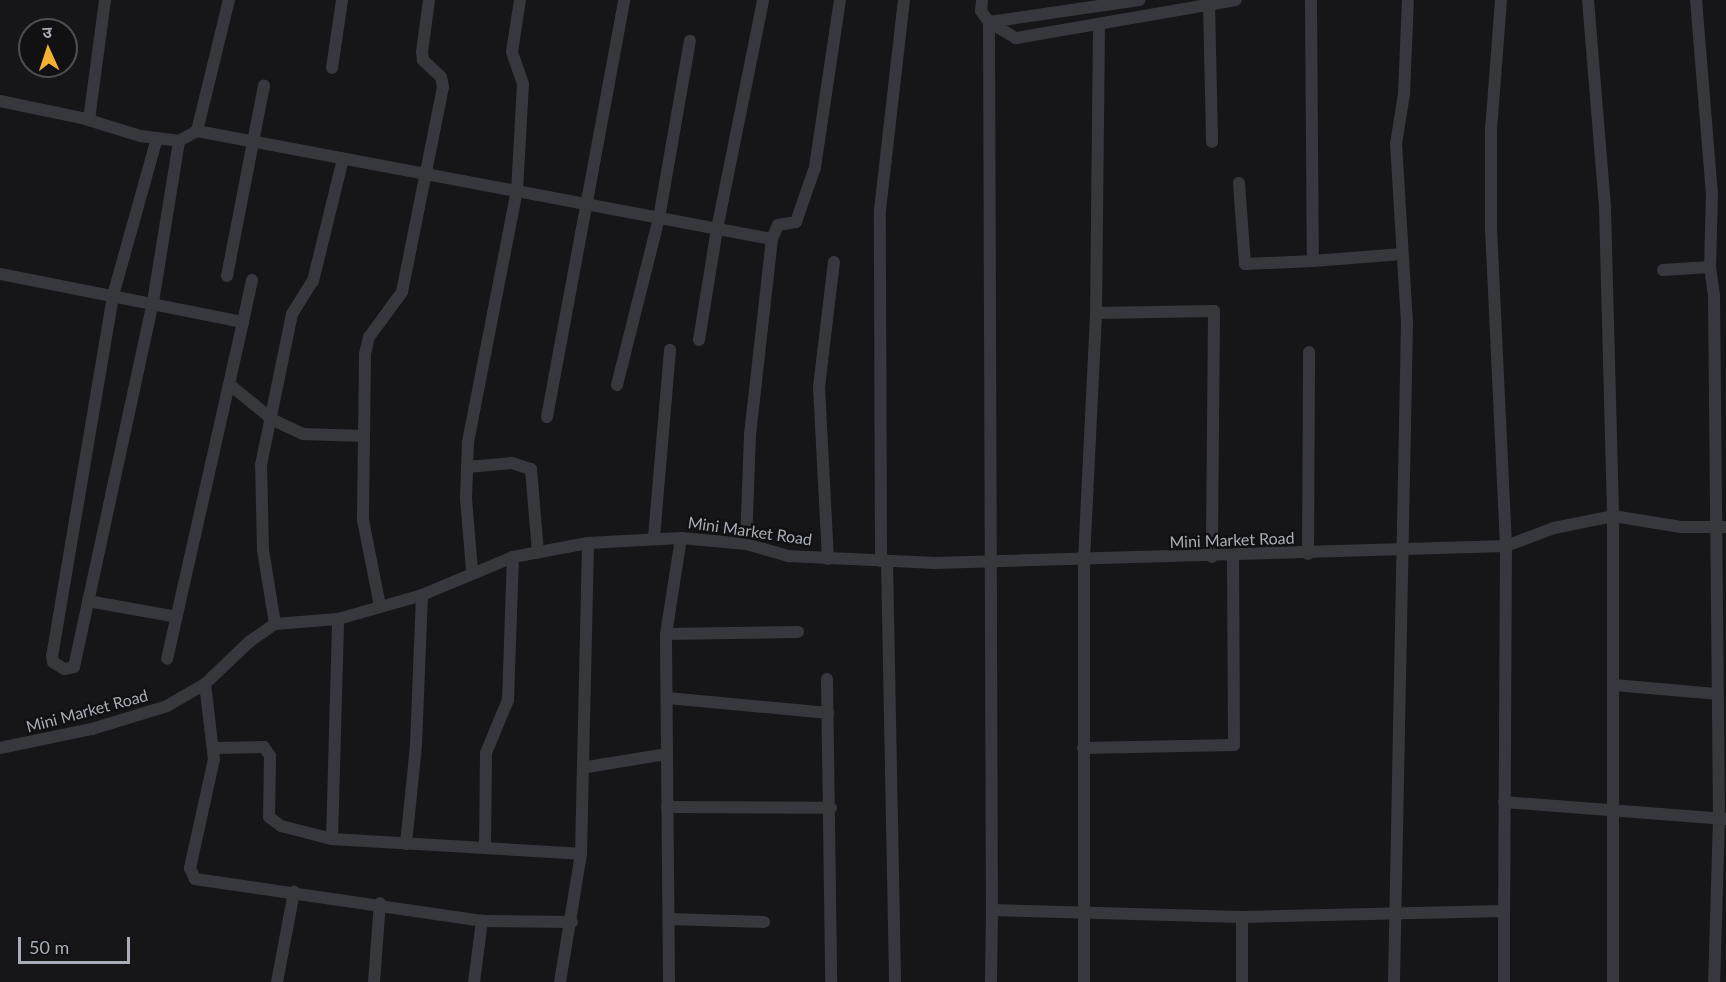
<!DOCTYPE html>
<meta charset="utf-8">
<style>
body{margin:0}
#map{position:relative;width:1726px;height:982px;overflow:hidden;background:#161618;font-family:Lato,"Noto Sans Devanagari",sans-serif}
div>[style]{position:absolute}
.street>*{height:12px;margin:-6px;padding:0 6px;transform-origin:6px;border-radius:6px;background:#37383d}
span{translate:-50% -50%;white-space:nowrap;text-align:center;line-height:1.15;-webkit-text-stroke:5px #111113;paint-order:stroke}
.street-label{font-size:16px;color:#a8adb8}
.north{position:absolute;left:18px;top:18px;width:60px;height:60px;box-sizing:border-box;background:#111113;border:2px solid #4d4f55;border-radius:50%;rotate:357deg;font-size:16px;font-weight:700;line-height:24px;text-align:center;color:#a8adb8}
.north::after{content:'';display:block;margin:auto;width:21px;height:27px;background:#f2b134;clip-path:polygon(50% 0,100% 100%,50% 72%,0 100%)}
.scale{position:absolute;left:18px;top:937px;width:112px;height:27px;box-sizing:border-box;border:3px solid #a8adb8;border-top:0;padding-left:8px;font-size:18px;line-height:21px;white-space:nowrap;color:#a8adb8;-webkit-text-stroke:4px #111113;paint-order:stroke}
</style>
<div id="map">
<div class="street">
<div style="left:982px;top:0;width:11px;rotate:95deg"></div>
<div style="left:981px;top:11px;width:14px;rotate:54deg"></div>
<div style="left:989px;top:22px;width:31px;rotate:31deg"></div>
<div style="left:1016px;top:38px;width:223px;rotate:-9.8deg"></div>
<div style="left:1311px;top:0;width:261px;rotate:89.6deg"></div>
<div style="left:1313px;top:261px;width:89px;rotate:-4.5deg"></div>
<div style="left:1501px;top:0;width:129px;rotate:94.4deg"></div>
<div style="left:1491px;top:129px;width:99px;rotate:90deg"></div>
<div style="left:1491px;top:228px;width:318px;rotate:87.3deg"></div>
<div style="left:1506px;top:546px;width:365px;rotate:90.3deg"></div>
<div style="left:1588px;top:0;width:209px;rotate:85.3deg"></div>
<div style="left:1605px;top:208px;width:308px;rotate:88.5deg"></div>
<div style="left:1613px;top:516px;width:466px;rotate:90deg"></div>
<div style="left:1696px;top:0;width:194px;rotate:85.3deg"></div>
<div style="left:1712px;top:193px;width:74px;rotate:91.5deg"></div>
<div style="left:1209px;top:5px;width:137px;rotate:88.7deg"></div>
<div style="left:989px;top:22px;width:888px;rotate:89.81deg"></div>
<div style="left:989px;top:22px;width:152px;rotate:-8.3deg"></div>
<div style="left:332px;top:68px;width:69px;rotate:-81.6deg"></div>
<div style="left:0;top:101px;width:84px;rotate:11.7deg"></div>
<div style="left:82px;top:118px;width:61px;rotate:17.2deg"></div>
<div style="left:140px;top:136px;width:39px;rotate:7deg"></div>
<div style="left:179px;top:141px;width:21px;rotate:-29deg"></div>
<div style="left:197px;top:131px;width:585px;rotate:10.64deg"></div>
<div style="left:89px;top:120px;width:121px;rotate:-82.4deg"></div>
<div style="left:197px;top:131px;width:135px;rotate:-76.3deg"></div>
<div style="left:157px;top:138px;width:164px;rotate:105.6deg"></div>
<div style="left:113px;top:296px;width:364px;rotate:99.6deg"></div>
<div style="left:52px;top:655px;width:7px;rotate:82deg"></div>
<div style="left:53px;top:662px;width:13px;rotate:32deg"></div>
<div style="left:64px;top:669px;width:10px;rotate:-11deg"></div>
<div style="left:74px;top:667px;width:373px;rotate:-77.8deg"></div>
<div style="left:153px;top:302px;width:163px;rotate:-80.8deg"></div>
<div style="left:1239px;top:183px;width:81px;rotate:85.8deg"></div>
<div style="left:1245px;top:264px;width:68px;rotate:-2.5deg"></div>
<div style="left:1663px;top:270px;width:47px;rotate:-3.7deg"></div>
<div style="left:1710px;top:267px;width:29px;rotate:82deg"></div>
<div style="left:1714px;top:296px;width:522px;rotate:89.45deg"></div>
<div style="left:1719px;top:818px;width:164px;rotate:91.7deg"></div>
<div style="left:0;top:274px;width:248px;rotate:11.2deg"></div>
<div style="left:243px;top:322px;width:345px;rotate:102.7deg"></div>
<div style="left:227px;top:276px;width:194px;rotate:-79deg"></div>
<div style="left:1096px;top:313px;width:118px;rotate:-1deg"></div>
<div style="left:1214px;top:311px;width:246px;rotate:90.5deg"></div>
<div style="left:243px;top:322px;width:43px;rotate:-77.9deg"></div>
<div style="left:699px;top:340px;width:112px;rotate:-80.8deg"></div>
<div style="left:717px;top:229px;width:234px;rotate:-78.6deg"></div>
<div style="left:230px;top:385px;width:55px;rotate:39.1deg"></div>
<div style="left:273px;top:420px;width:33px;rotate:25deg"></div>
<div style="left:303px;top:434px;width:61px;rotate:1.9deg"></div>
<div style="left:364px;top:436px;width:84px;rotate:90.7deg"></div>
<div style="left:363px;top:520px;width:88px;rotate:78.8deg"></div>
<div style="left:617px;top:385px;width:172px;rotate:-75.9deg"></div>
<div style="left:659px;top:218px;width:180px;rotate:-80.1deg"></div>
<div style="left:547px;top:417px;width:424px;rotate:-79.5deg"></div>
<div style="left:364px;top:436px;width:82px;rotate:-89.3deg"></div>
<div style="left:365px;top:354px;width:17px;rotate:-77deg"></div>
<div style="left:369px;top:337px;width:56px;rotate:-53.7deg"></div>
<div style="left:402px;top:292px;width:209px;rotate:-78.7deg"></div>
<div style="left:443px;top:87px;width:10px;rotate:-101deg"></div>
<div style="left:441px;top:77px;width:25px;rotate:-137deg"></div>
<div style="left:423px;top:60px;width:8px;rotate:-97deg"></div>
<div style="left:422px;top:52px;width:52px;rotate:-82.3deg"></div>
<div style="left:467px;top:467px;width:45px;rotate:-5.1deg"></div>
<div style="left:512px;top:463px;width:20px;rotate:18deg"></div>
<div style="left:531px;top:469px;width:84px;rotate:85.2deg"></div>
<div style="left:654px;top:537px;width:188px;rotate:-85.1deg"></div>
<div style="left:746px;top:544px;width:109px;rotate:-87.9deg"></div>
<div style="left:750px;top:435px;width:197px;rotate:-83.6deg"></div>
<div style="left:772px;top:239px;width:15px;rotate:-67deg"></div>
<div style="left:778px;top:225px;width:18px;rotate:-9deg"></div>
<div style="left:796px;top:222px;width:58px;rotate:-70.9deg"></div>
<div style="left:815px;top:167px;width:169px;rotate:-81.5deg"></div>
<div style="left:1308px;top:554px;width:202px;rotate:-89.7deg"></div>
<div style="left:828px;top:559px;width:172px;rotate:-93deg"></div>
<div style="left:819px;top:387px;width:126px;rotate:-83.2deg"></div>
<div style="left:881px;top:561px;width:351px;rotate:-90.2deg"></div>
<div style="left:880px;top:210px;width:211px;rotate:-83.5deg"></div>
<div style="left:887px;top:562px;width:420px;rotate:88.9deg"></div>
<div style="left:472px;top:570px;width:71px;rotate:-94.8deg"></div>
<div style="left:466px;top:499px;width:57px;rotate:-88deg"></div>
<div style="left:468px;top:442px;width:256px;rotate:-79deg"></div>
<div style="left:517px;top:191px;width:107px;rotate:-86.8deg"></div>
<div style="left:523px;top:84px;width:34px;rotate:-109deg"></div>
<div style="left:512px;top:52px;width:53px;rotate:-81.3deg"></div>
<div style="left:88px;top:601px;width:90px;rotate:10.2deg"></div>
<div style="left:275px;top:624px;width:75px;rotate:-99.2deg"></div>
<div style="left:263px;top:550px;width:85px;rotate:-91.3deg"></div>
<div style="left:261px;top:465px;width:154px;rotate:-78.4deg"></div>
<div style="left:292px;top:314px;width:39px;rotate:-58deg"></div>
<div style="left:313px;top:281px;width:126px;rotate:-76.2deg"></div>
<div style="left:666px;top:634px;width:132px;rotate:-0.9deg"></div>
<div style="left:827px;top:679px;width:303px;rotate:89.2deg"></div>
<div style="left:205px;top:684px;width:76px;rotate:83.2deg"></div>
<div style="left:214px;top:759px;width:112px;rotate:102.4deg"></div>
<div style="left:190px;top:868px;width:12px;rotate:66deg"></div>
<div style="left:195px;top:879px;width:290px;rotate:8.3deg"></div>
<div style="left:482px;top:921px;width:90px;rotate:0.6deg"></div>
<div style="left:1614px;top:685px;width:102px;rotate:5deg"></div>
<div style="left:667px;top:698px;width:162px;rotate:5.3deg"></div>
<div style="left:0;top:748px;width:94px;rotate:-11.7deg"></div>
<div style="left:92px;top:729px;width:78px;rotate:-17deg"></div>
<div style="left:167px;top:706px;width:44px;rotate:-30.1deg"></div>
<div style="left:205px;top:684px;width:61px;rotate:-43.7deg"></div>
<div style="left:249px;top:642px;width:32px;rotate:-35deg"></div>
<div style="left:275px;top:624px;width:63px;rotate:-4.5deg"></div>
<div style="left:338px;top:619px;width:87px;rotate:-15.9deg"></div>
<div style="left:422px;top:595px;width:99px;rotate:-22.7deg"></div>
<div style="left:513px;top:557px;width:76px;rotate:-10.6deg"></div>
<div style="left:588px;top:543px;width:93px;rotate:-3.1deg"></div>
<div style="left:681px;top:538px;width:65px;rotate:5.3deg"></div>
<div style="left:746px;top:544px;width:44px;rotate:15.9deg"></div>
<div style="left:788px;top:556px;width:147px;rotate:2.7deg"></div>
<div style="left:935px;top:563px;width:571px;rotate:-1.71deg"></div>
<div style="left:1506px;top:546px;width:51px;rotate:-20.6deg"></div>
<div style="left:1554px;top:528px;width:60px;rotate:-11.5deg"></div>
<div style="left:1613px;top:516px;width:69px;rotate:9.2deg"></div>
<div style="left:1681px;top:527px;width:45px"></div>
<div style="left:213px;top:748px;width:51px;rotate:-1.1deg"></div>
<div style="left:264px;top:747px;width:11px;rotate:56deg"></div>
<div style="left:270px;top:756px;width:61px;rotate:90.9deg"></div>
<div style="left:269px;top:817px;width:15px;rotate:37deg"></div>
<div style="left:281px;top:826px;width:53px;rotate:14.3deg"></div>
<div style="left:332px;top:839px;width:249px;rotate:3.4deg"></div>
<div style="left:1083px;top:748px;width:151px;rotate:-1.1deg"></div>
<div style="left:1234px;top:745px;width:189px;rotate:-90.3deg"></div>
<div style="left:587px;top:767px;width:80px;rotate:-9.3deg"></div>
<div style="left:1504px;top:802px;width:222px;rotate:4.4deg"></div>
<div style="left:667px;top:807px;width:164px;rotate:0.3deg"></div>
<div style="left:332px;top:839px;width:220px;rotate:-88.4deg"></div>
<div style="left:406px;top:844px;width:100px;rotate:-84.2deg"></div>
<div style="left:416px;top:745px;width:150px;rotate:-87.7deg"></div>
<div style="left:485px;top:848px;width:95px;rotate:-89.4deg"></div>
<div style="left:486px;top:753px;width:57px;rotate:-67.5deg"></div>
<div style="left:508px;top:700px;width:143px;rotate:-88deg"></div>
<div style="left:670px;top:919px;width:94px;rotate:1.8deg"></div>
<div style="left:277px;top:982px;width:92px;rotate:-79.3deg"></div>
<div style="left:374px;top:982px;width:79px;rotate:-85.7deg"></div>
<div style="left:474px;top:982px;width:62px;rotate:-82.5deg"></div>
<div style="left:560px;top:982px;width:130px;rotate:-80.7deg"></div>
<div style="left:581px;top:854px;width:311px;rotate:-88.7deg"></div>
<div style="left:669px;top:982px;width:348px;rotate:-90.5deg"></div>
<div style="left:666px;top:634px;width:97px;rotate:-81.1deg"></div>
<div style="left:991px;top:982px;width:72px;rotate:-89.2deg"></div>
<div style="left:992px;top:910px;width:250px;rotate:1.6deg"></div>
<div style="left:1084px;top:982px;width:422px;rotate:-90deg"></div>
<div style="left:1084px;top:560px;width:247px;rotate:-87.2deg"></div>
<div style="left:1096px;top:313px;width:287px;rotate:-89.4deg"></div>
<div style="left:1242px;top:982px;width:65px;rotate:-90deg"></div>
<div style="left:1242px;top:917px;width:262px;rotate:-1.3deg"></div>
<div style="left:1504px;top:911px;width:71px;rotate:90deg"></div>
<div style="left:1394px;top:982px;width:659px;rotate:-88.87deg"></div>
<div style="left:1407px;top:323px;width:179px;rotate:-93.5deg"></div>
<div style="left:1396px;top:144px;width:51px;rotate:-80.9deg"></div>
<div style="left:1404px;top:94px;width:94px;rotate:-87.6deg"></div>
</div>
<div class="street-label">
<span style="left:750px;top:531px;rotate:8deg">Mini Market Road</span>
<span style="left:1232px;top:540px;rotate:-2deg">Mini Market Road</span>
<span style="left:87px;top:711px;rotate:-15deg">Mini Market Road</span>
</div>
<div class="north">उ</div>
<div class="scale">50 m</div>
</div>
